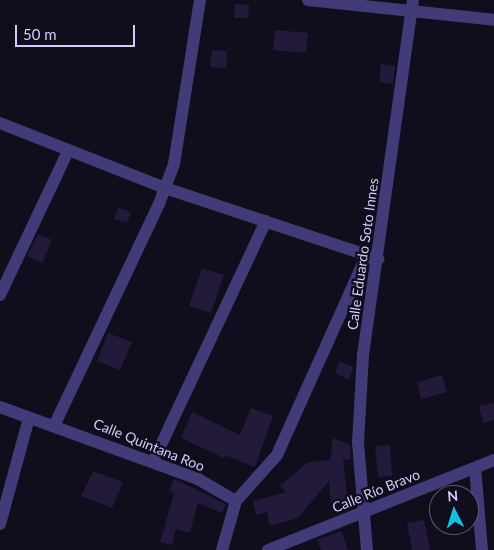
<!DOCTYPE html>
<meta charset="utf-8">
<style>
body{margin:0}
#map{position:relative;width:494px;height:550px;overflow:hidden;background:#100d1c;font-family:Lato,sans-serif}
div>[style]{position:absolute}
.building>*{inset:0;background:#231a3b}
.minor>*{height:12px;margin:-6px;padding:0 6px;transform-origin:6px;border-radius:6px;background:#413b78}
span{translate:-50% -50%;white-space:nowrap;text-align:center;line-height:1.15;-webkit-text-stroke:4.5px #100d1c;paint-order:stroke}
.street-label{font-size:14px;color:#d4cbfb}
.north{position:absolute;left:429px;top:485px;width:50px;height:50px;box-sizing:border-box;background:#100d1c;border:1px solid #5e5975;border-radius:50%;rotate:355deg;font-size:14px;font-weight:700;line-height:20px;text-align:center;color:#d4cbfb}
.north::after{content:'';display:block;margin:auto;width:18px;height:22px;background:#10c1e2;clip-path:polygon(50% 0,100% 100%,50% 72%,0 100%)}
.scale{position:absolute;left:15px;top:25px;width:120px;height:22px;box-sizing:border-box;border:2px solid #d4cbfb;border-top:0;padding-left:6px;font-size:15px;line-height:18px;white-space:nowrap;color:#d4cbfb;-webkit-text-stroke:4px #100d1c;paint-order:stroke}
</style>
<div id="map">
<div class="building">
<div style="clip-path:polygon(235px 4px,249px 5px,248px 18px,234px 18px)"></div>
<div style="clip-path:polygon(275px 30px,308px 33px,306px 53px,273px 50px)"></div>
<div style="clip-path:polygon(212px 50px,227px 51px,226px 68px,210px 67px)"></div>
<div style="clip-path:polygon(381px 64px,395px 66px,393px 84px,379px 82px)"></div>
<div style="clip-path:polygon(118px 208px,131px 212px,127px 223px,114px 219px)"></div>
<div style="clip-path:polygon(38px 234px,52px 240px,42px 263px,27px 256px)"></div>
<div style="clip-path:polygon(202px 268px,224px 275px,211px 313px,189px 306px)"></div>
<div style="clip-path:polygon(108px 333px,132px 342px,120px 370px,97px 361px)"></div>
<div style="clip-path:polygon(340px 361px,353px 367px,349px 380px,335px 373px)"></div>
<div style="clip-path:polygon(442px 375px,447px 392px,421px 399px,417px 382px)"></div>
<div style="clip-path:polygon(494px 403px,494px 420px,483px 423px,479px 406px)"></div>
<div style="clip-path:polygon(251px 408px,273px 416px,255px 467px,225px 455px,224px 458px,181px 438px,192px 412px,240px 435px)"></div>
<div style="clip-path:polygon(333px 438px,350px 445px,351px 459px,343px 460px,348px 501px,331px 503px,329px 481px,298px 518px,270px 526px,267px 512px,256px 515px,253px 501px,286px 492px,280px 486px,308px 462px,330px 460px)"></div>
<div style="clip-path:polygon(390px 445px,392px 476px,378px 477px,375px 446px)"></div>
<div style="clip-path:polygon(93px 471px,123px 482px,112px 508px,81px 496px)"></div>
<div style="clip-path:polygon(174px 479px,226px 504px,222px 513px,198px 503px,190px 533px,176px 529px,172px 545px,160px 542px,174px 494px,169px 491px)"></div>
<div style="clip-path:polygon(424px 520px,430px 550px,412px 550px,407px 523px)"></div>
<div style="clip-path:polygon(341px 531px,348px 550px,321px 550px,317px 540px)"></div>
</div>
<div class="minor">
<div style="left:308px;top:0;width:187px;rotate:6.1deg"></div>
<div style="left:0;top:123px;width:177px;rotate:21.5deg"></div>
<div style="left:165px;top:188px;width:225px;rotate:18.4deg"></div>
<div style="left:0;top:295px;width:159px;rotate:-64.7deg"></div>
<div style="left:0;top:407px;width:211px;rotate:20deg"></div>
<div style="left:198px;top:479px;width:44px;rotate:30.1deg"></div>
<div style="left:55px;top:424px;width:243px;rotate:-64.7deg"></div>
<div style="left:159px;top:204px;width:43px;rotate:-69.4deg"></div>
<div style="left:174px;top:164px;width:166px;rotate:-81deg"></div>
<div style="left:153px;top:462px;width:266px;rotate:-64.9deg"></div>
<div style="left:475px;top:468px;width:82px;rotate:85.1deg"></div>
<div style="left:0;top:524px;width:110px;rotate:-74.7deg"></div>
<div style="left:222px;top:550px;width:51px;rotate:-74.1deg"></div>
<div style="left:236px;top:501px;width:62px;rotate:-48.3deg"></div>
<div style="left:277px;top:455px;width:217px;rotate:-65.8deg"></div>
<div style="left:268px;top:550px;width:243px;rotate:-21.7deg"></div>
<div style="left:367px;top:550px;width:108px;rotate:-94.8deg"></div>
<div style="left:358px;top:442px;width:87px;rotate:-86.7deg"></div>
<div style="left:363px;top:355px;width:359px;rotate:-82deg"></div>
</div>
<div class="street-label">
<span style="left:363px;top:254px;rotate:-82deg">Calle Eduardo Soto Innes</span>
<span style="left:149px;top:445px;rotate:22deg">Calle Quintana Roo</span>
<span style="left:376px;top:491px;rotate:-22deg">Calle Río Bravo</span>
</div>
<div class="north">N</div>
<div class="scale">50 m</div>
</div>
